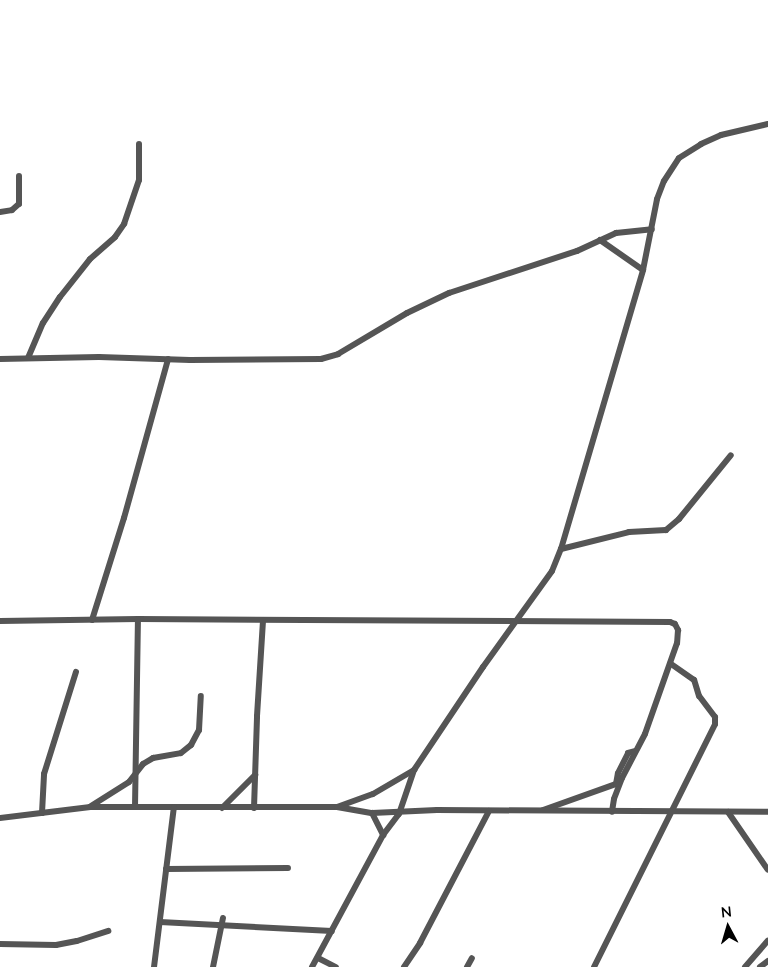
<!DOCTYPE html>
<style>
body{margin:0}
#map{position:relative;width:768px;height:967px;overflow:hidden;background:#fff;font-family:Lato,sans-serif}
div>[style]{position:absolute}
.minor>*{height:6px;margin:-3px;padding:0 3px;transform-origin:3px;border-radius:3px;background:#555}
span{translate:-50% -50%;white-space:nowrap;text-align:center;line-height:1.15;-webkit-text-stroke:4.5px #fff;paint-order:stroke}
.north{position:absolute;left:703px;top:902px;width:50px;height:50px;-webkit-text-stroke:4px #fff;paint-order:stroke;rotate:354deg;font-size:14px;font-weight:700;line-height:20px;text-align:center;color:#000}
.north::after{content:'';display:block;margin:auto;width:18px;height:22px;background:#000;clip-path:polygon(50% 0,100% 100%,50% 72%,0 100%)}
</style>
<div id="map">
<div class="minor">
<div style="left:0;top:212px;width:12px;rotate:-9deg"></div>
<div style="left:12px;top:210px;width:9px;rotate:-41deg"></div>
<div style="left:19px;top:204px;width:28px;rotate:-90deg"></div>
<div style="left:600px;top:240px;width:52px;rotate:34.9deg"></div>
<div style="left:28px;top:358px;width:38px;rotate:-67deg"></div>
<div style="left:43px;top:323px;width:31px;rotate:-57deg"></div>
<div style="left:60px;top:297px;width:48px;rotate:-51.7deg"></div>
<div style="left:90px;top:259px;width:33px;rotate:-41deg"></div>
<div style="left:115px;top:237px;width:16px;rotate:-55deg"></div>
<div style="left:124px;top:224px;width:46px;rotate:-71.2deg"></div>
<div style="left:139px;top:180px;width:36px;rotate:-90deg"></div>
<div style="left:0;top:359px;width:99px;rotate:-1.2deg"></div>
<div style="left:99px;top:357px;width:91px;rotate:1.9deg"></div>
<div style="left:190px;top:360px;width:131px;rotate:-0.4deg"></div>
<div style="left:321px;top:359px;width:18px;rotate:-16deg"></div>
<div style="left:338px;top:354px;width:80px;rotate:-30.7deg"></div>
<div style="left:407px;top:313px;width:47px;rotate:-25.5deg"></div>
<div style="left:449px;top:293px;width:135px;rotate:-18.2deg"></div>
<div style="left:577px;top:251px;width:43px;rotate:-24.8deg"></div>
<div style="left:616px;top:233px;width:36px;rotate:-6deg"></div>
<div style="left:561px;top:549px;width:70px;rotate:-14deg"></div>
<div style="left:629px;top:532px;width:37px;rotate:-3deg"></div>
<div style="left:666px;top:530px;width:17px;rotate:-40deg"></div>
<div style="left:679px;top:519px;width:82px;rotate:-50.9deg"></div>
<div style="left:92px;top:620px;width:107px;rotate:-72.6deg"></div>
<div style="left:124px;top:518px;width:165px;rotate:-74.5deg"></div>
<div style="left:0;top:621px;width:138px;rotate:-0.8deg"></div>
<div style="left:138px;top:619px;width:532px;rotate:0.32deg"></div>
<div style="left:670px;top:622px;width:5px;rotate:22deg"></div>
<div style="left:675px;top:624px;width:7px;rotate:63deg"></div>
<div style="left:678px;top:630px;width:13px;rotate:94deg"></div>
<div style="left:677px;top:643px;width:96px;rotate:109.4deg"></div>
<div style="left:645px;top:734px;width:50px;rotate:117.6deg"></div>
<div style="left:622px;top:778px;width:22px;rotate:111deg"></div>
<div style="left:614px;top:799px;width:13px;rotate:99deg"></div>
<div style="left:91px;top:806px;width:45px;rotate:-32.3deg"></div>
<div style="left:129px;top:782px;width:23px;rotate:-52deg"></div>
<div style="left:143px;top:764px;width:12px;rotate:-31deg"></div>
<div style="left:153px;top:758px;width:28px;rotate:-10deg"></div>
<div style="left:181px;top:753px;width:13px;rotate:-39deg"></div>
<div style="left:191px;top:745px;width:17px;rotate:-62deg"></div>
<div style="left:199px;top:730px;width:34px;rotate:-87deg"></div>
<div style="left:135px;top:807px;width:188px;rotate:-89.1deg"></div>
<div style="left:337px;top:807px;width:38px;rotate:-20deg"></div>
<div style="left:373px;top:794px;width:48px;rotate:-30.3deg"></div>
<div style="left:414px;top:770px;width:124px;rotate:-56.2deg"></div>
<div style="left:483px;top:667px;width:118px;rotate:-54.3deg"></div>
<div style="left:552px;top:571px;width:24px;rotate:-68deg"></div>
<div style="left:561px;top:549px;width:291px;rotate:-73.6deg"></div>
<div style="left:643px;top:270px;width:72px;rotate:-78.8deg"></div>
<div style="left:657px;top:199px;width:19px;rotate:-69deg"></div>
<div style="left:664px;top:181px;width:27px;rotate:-57deg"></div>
<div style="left:679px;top:158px;width:26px;rotate:-32deg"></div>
<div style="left:701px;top:144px;width:22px;rotate:-24deg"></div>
<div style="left:721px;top:135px;width:48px;rotate:-13.2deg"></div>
<div style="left:222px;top:808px;width:47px;rotate:-45deg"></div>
<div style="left:254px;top:808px;width:92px;rotate:-88.1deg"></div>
<div style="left:257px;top:716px;width:96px;rotate:-86.4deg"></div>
<div style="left:543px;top:810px;width:77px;rotate:-19.6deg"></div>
<div style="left:616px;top:784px;width:11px;rotate:-80deg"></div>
<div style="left:618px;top:773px;width:22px;rotate:-63deg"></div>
<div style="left:628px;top:753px;width:7px;rotate:-16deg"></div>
<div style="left:728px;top:812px;width:70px;rotate:55.4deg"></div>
<div style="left:42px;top:813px;width:39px;rotate:-87deg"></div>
<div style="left:44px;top:774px;width:107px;rotate:-72.6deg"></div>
<div style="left:372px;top:813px;width:25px;rotate:63deg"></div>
<div style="left:0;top:818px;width:91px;rotate:-7deg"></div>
<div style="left:90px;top:807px;width:247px"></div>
<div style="left:337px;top:807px;width:36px;rotate:10deg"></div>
<div style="left:372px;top:813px;width:65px;rotate:-2.6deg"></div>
<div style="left:437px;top:810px;width:331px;rotate:0.3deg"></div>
<div style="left:166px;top:869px;width:122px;rotate:-0.5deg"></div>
<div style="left:160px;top:922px;width:172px;rotate:3deg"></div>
<div style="left:0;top:944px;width:56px;rotate:1deg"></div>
<div style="left:56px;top:945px;width:21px;rotate:-11deg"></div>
<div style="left:77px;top:941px;width:33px;rotate:-18deg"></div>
<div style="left:318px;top:958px;width:20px;rotate:27deg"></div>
<div style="left:154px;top:967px;width:161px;rotate:-82.9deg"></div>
<div style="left:213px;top:967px;width:50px;rotate:-78.5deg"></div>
<div style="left:312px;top:967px;width:150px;rotate:-61.7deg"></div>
<div style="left:383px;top:835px;width:26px;rotate:-53deg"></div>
<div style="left:399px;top:814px;width:46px;rotate:-71.2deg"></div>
<div style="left:404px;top:967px;width:29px;rotate:-56deg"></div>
<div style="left:420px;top:943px;width:149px;rotate:-62.4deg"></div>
<div style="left:467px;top:967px;width:10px;rotate:-61deg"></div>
<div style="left:594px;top:967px;width:271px;rotate:-63.5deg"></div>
<div style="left:715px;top:724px;width:7px;rotate:-90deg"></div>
<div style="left:715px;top:717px;width:26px;rotate:-127deg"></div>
<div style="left:699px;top:696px;width:17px;rotate:-107deg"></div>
<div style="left:694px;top:680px;width:29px;rotate:-145deg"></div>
<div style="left:745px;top:967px;width:35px;rotate:-49deg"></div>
<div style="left:760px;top:967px;width:10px;rotate:-37deg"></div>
</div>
<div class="north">N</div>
</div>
